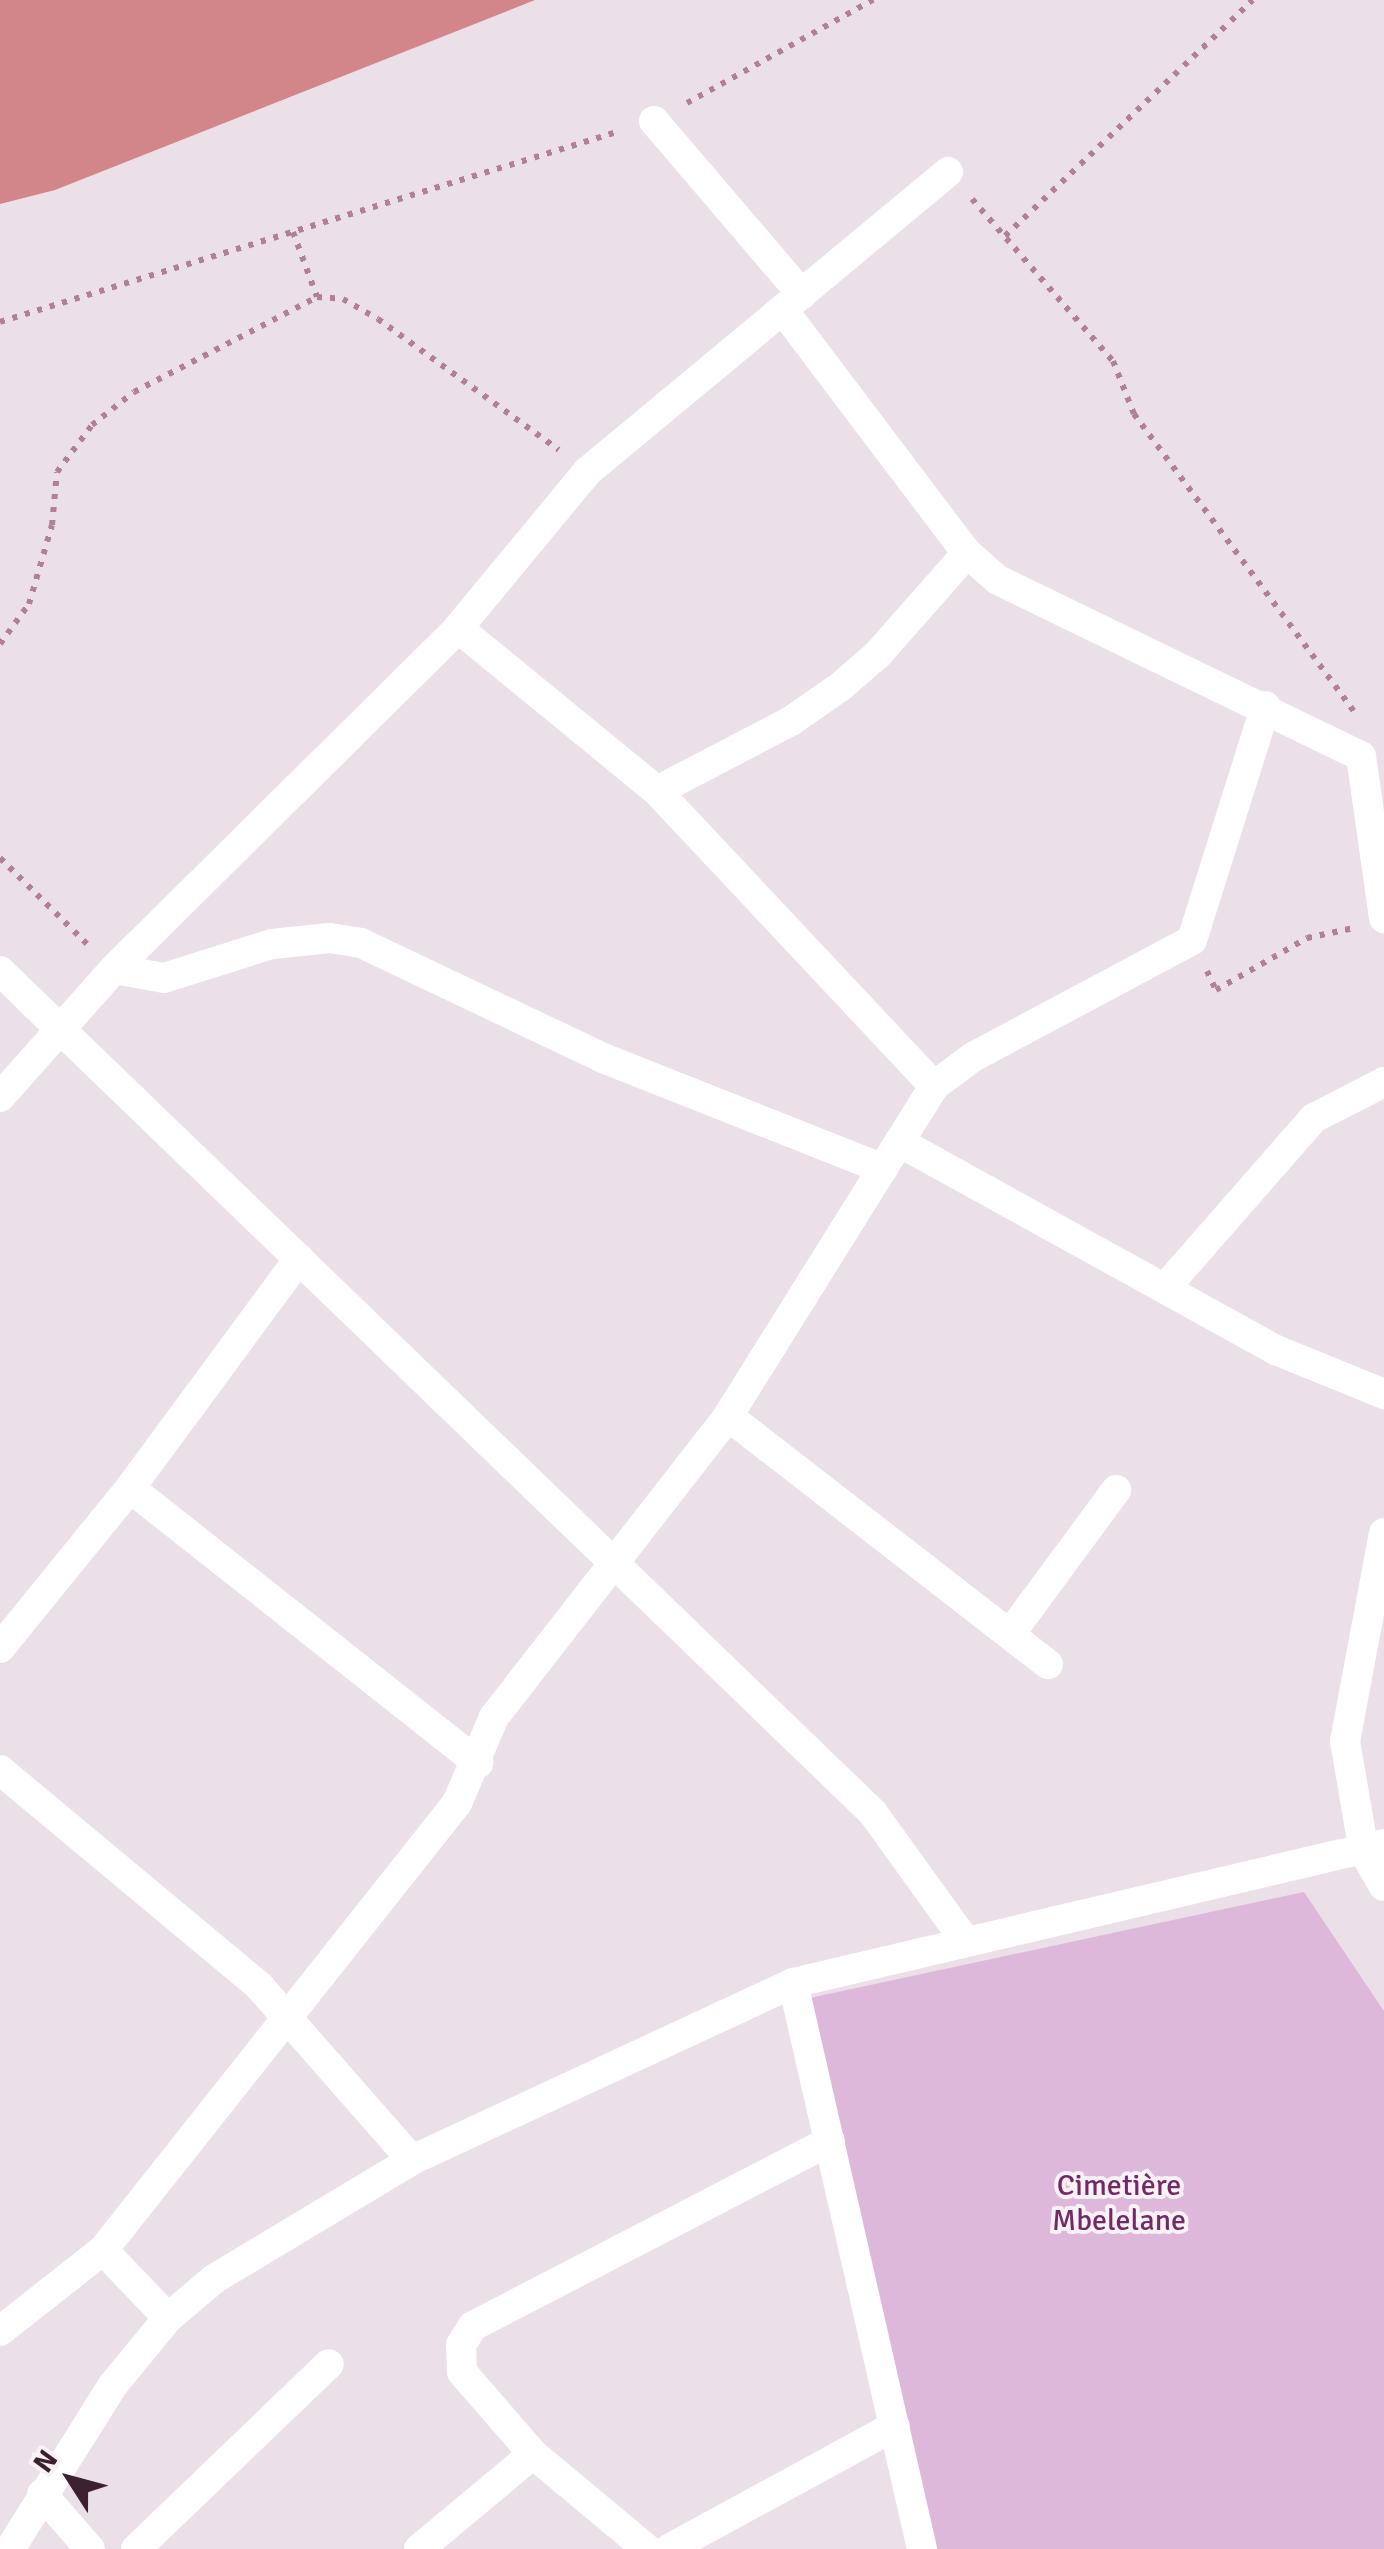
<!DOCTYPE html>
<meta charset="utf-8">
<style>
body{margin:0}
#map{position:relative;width:1384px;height:2549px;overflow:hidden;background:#ebe0e7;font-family:Signika,sans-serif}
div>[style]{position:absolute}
.green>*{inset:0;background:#ddb8db}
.water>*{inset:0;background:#d38689}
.path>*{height:6px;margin-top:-3px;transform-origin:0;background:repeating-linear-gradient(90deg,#b07f98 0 5px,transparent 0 13px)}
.minor>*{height:30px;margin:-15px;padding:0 15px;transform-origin:15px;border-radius:15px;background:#fff}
span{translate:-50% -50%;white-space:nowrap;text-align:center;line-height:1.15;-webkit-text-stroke:8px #f8f1f6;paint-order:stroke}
.park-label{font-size:30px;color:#742966}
.north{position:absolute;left:20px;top:2429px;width:100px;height:100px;-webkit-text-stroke:8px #f8f1f6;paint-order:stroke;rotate:306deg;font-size:28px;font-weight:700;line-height:40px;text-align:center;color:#3c202d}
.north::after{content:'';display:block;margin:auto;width:35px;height:45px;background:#3c202d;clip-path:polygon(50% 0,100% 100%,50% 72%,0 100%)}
</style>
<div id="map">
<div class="green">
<div style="clip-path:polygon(1304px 1892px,1384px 2011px,1384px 2549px,923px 2549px,805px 1999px)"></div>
</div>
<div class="water">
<div style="clip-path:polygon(0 0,535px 0,55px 190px,0 204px)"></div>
</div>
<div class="path">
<div style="left:687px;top:103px;width:213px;rotate:-29deg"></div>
<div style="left:972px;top:199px;width:215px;rotate:49deg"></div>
<div style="left:1113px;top:361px;width:57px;rotate:68.4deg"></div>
<div style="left:1134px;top:414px;width:370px;rotate:53.5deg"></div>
<div style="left:293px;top:232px;width:69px;rotate:69.7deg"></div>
<div style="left:1005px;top:236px;width:342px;rotate:-43.6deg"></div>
<div style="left:0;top:322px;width:649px;rotate:-17.12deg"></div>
<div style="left:0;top:644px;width:49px;rotate:-54.1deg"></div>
<div style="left:29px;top:604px;width:82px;rotate:-73.8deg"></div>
<div style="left:52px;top:525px;width:53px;rotate:-84.6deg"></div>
<div style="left:57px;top:472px;width:59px;rotate:-53.3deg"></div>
<div style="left:92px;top:425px;width:53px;rotate:-38.2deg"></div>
<div style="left:134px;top:392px;width:206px;rotate:-27.4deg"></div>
<div style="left:317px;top:297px;width:26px;rotate:4deg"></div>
<div style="left:343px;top:299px;width:40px;rotate:29.7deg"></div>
<div style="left:378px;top:319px;width:223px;rotate:35.9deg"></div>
<div style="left:0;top:858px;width:124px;rotate:44.7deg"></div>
<div style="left:1207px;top:971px;width:21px;rotate:65deg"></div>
<div style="left:1216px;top:990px;width:105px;rotate:-29.7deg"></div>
<div style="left:1307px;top:938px;width:48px;rotate:-12deg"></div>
</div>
<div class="minor">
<div style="left:654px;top:121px;width:228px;rotate:49.5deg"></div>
<div style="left:783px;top:310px;width:305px;rotate:52.9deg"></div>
<div style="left:967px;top:553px;width:41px;rotate:41.1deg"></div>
<div style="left:998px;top:580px;width:403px;rotate:25.9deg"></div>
<div style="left:458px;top:628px;width:257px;rotate:39.3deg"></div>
<div style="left:657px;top:791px;width:405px;rotate:46.8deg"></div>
<div style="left:1361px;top:756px;width:164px;rotate:81.9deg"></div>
<div style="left:657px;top:791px;width:151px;rotate:-27.6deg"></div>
<div style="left:791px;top:721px;width:60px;rotate:-34.8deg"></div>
<div style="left:840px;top:687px;width:50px;rotate:-41deg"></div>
<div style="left:878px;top:654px;width:135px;rotate:-48.6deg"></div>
<div style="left:114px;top:969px;width:51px;rotate:10.2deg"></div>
<div style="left:164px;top:978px;width:113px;rotate:-17.5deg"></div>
<div style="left:272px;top:944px;width:58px;rotate:-5.9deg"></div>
<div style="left:330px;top:938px;width:31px;rotate:9deg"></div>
<div style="left:361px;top:943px;width:268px;rotate:25.4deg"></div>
<div style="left:603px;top:1058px;width:301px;rotate:21.6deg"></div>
<div style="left:0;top:971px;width:1213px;rotate:43.96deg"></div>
<div style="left:873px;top:1813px;width:154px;rotate:54.2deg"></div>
<div style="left:0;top:1097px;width:171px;rotate:-48.3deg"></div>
<div style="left:114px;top:969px;width:484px;rotate:-44.7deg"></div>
<div style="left:458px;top:628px;width:204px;rotate:-50.4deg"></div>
<div style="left:588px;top:471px;width:468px;rotate:-39.7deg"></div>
<div style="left:899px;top:1142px;width:431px;rotate:28.9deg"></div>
<div style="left:1276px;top:1350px;width:117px;rotate:22.2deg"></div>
<div style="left:1165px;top:1288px;width:226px;rotate:-48.8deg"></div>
<div style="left:1314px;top:1118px;width:79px;rotate:-27.2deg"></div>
<div style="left:728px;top:1416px;width:405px;rotate:37.8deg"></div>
<div style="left:130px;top:1488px;width:444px;rotate:38.3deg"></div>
<div style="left:1384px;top:1533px;width:212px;rotate:100.6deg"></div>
<div style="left:1345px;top:1741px;width:113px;rotate:80.3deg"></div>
<div style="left:1364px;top:1852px;width:39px;rotate:60deg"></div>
<div style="left:1010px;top:1634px;width:179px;rotate:-53.6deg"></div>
<div style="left:0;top:1648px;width:206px;rotate:-50.9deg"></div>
<div style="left:130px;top:1488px;width:285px;rotate:-53.6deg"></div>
<div style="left:0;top:1770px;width:339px;rotate:39.8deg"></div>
<div style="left:260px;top:1987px;width:230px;rotate:48.7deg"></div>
<div style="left:793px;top:1983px;width:581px;rotate:77.16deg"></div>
<div style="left:103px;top:2250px;width:94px;rotate:46.3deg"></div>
<div style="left:0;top:2331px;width:131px;rotate:-38.2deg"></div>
<div style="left:103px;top:2250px;width:570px;rotate:-51.62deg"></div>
<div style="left:457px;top:1803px;width:94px;rotate:-66.7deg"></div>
<div style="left:494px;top:1717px;width:381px;rotate:-52.1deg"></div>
<div style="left:728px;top:1416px;width:389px;rotate:-58deg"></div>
<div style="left:934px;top:1086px;width:49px;rotate:-36.6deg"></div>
<div style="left:973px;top:1057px;width:248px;rotate:-28.1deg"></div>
<div style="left:1192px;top:940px;width:245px;rotate:-72.5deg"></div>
<div style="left:42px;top:2494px;width:73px;rotate:48.9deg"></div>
<div style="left:10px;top:2549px;width:194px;rotate:-57.9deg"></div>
<div style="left:113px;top:2385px;width:87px;rotate:-50.6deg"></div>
<div style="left:168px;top:2318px;width:60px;rotate:-40.3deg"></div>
<div style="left:214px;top:2279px;width:231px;rotate:-31deg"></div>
<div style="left:412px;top:2160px;width:420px;rotate:-24.9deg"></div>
<div style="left:793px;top:1983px;width:607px;rotate:-13.24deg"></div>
<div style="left:136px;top:2549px;width:267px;rotate:-43.8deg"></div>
<div style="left:419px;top:2549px;width:148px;rotate:-39.8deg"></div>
<div style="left:647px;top:2549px;width:148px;rotate:-140.2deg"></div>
<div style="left:533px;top:2454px;width:108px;rotate:-130.9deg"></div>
<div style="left:462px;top:2372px;width:27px;rotate:-92deg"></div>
<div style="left:461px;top:2345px;width:22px;rotate:-58deg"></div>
<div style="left:473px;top:2326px;width:402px;rotate:-27.4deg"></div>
<div style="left:669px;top:2549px;width:257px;rotate:-28.6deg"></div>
</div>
<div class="park-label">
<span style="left:1119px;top:2203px">Cimetière<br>Mbelelane</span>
</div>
<div class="north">N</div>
</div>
